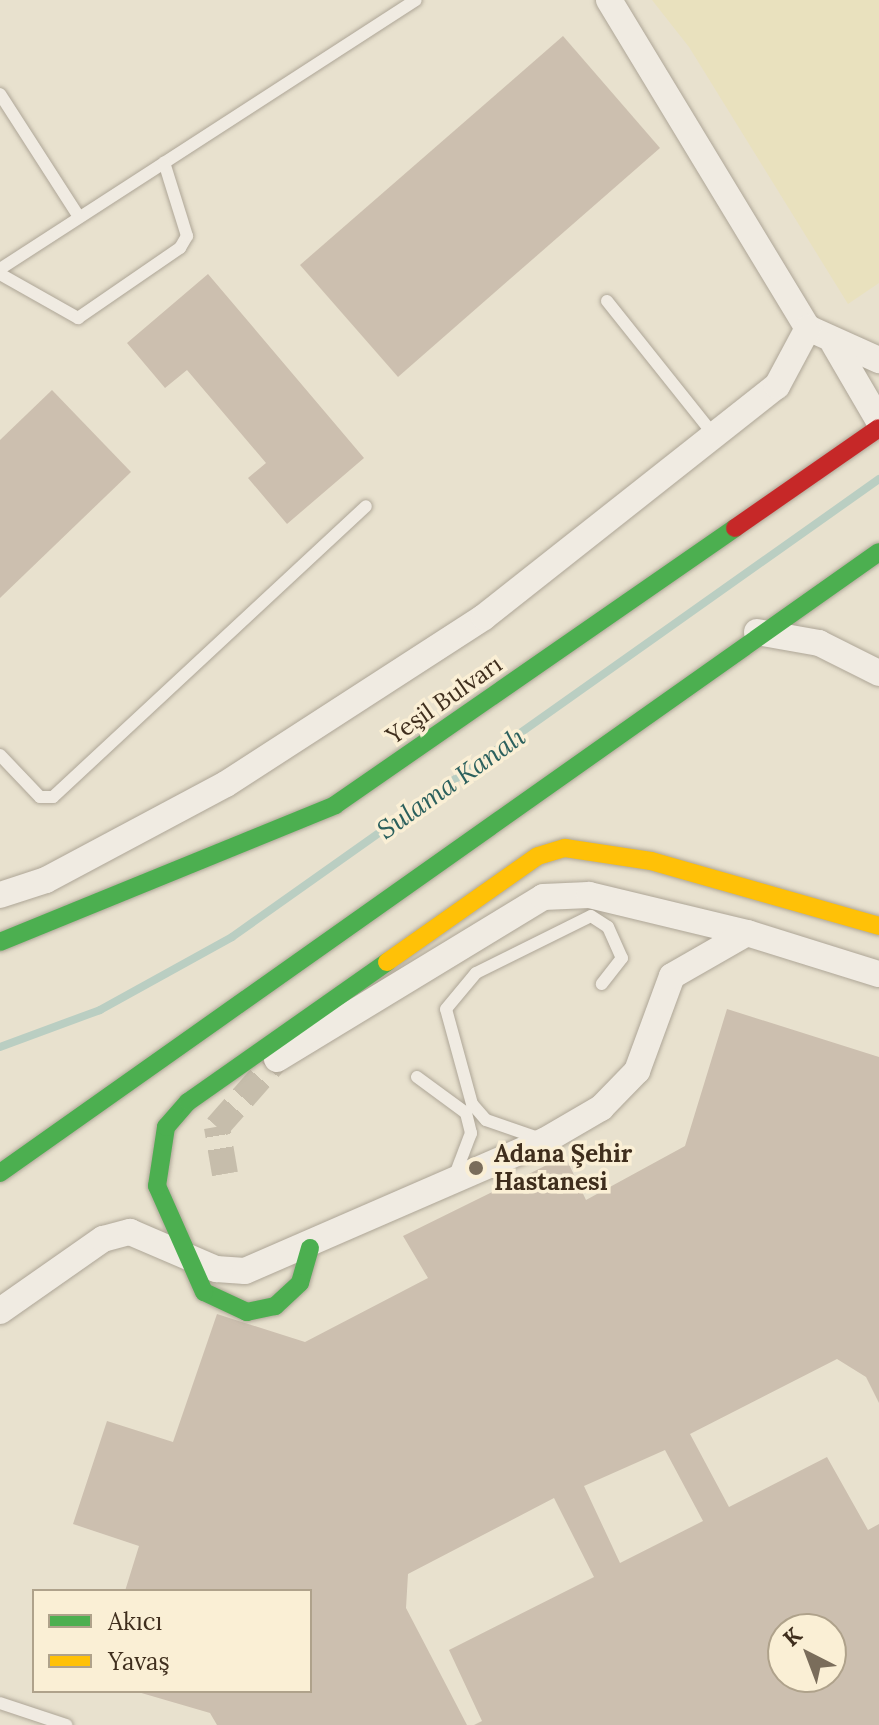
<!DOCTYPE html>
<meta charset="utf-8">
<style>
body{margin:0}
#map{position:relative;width:879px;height:1725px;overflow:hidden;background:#e8e1ce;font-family:Lora,serif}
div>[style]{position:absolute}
.farmland>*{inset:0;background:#e9e1be}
.stream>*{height:8px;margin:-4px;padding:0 4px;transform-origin:4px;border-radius:4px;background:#bacec2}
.building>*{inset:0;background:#ccbfaf}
.street-tunnel>*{height:26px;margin-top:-13px;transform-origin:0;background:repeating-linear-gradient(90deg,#c6bdab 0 26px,transparent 0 39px)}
.roads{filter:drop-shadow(0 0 2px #aea697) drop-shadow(0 0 2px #aea697)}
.lane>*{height:12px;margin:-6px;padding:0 6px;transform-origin:6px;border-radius:6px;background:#f0ebe2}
.street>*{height:26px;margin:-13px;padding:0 13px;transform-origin:13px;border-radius:13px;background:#f0ebe2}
.fast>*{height:18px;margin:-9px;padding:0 9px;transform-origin:9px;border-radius:9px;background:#4caf50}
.slow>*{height:18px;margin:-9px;padding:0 9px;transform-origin:9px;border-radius:9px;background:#ffc107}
.jam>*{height:18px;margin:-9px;padding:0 9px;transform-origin:9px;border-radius:9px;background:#c62828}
.dots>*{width:22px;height:22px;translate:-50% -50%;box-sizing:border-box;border:4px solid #faefd5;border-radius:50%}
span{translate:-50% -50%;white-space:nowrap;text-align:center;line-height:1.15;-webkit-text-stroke:7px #faefd5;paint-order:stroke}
.street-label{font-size:24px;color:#3f2e1d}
.poi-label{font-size:24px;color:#3f2e1d;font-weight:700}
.left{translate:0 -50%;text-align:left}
.water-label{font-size:26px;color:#2b605d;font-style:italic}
.legend{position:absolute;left:32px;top:1589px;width:280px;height:104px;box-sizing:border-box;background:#faefd5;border:2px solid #afa28b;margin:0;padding:10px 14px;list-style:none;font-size:24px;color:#3f2e1d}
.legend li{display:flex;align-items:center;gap:16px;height:40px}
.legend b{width:40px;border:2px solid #afa28b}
.north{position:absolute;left:767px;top:1613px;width:80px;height:80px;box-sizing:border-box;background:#faefd5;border:2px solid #afa28b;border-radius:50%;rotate:318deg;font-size:22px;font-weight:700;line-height:32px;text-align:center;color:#3f2e1d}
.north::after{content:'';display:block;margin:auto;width:28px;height:36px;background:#7a6d5b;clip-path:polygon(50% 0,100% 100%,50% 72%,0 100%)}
</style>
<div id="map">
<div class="farmland">
<div style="clip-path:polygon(652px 0,879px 0,879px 283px,848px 304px,689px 47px)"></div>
</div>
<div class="stream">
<div style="left:0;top:1047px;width:107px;rotate:-20.3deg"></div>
<div style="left:100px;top:1010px;width:151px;rotate:-28.9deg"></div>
<div style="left:232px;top:937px;width:793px;rotate:-35.29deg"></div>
</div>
<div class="building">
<div style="clip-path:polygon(563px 36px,660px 148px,398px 377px,300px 265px)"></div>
<div style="clip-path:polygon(208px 274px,364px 458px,287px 524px,248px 478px,266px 463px,187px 370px,165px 388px,127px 343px)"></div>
<div style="clip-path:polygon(52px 390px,131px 472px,0 598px,0 440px)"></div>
<div style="clip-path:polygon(evenodd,727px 1009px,879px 1057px,879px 1403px,866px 1377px,837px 1359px,690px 1434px,729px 1507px,827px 1457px,868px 1530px,879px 1524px,879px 1725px,474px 1725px,482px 1721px,449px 1650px,594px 1577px,554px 1498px,408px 1574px,406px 1608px,467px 1725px,217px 1725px,210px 1713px,138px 1692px,310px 1691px,310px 1591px,125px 1591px,139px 1546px,73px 1524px,107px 1421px,173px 1442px,217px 1314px,305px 1342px,428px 1278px,403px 1236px,565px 1156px,586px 1200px,685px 1146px,727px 1009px,665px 1450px,703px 1521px,620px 1563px,584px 1486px,665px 1450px,727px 1009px,783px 1629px,831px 1629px,831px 1677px,783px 1677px,783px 1629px)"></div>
</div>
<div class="street-tunnel">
<div style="left:225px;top:1174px;width:48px;rotate:-99.7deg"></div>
<div style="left:217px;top:1127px;width:91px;rotate:-48.6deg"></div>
</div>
<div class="roads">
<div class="lane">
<div style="left:0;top:94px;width:146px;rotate:57.3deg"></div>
<div style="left:0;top:269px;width:495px;rotate:-32.9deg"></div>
<div style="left:0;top:274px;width:90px;rotate:29.4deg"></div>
<div style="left:78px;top:318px;width:124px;rotate:-34.5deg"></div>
<div style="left:180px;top:248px;width:14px;rotate:-60deg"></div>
<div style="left:187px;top:236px;width:77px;rotate:-107.3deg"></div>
<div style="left:607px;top:301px;width:171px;rotate:51.4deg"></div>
<div style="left:0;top:755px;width:58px;rotate:46.4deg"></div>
<div style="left:40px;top:797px;width:13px"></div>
<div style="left:53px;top:797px;width:427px;rotate:-42.9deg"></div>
<div style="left:417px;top:1077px;width:61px;rotate:36.3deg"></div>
<div style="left:466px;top:1113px;width:21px;rotate:76deg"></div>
<div style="left:471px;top:1133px;width:45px;rotate:110.9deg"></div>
<div style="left:538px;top:1138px;width:55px;rotate:-160.9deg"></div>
<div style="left:486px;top:1120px;width:21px;rotate:-131deg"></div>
<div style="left:472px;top:1104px;width:98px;rotate:-105.3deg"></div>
<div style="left:446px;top:1009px;width:47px;rotate:-50.2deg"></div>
<div style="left:476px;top:973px;width:128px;rotate:-26.4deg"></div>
<div style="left:591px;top:916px;width:20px;rotate:33deg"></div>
<div style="left:608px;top:927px;width:34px;rotate:66deg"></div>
<div style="left:622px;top:958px;width:33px;rotate:128deg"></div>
<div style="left:0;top:1703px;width:70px;rotate:18.4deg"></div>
</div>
<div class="street">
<div style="left:609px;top:0;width:384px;rotate:58.8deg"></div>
<div style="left:808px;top:328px;width:78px;rotate:24.3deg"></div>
<div style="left:834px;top:344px;width:89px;rotate:59.7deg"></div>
<div style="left:757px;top:632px;width:63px;rotate:10.1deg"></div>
<div style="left:819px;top:643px;width:67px;rotate:26.6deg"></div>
<div style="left:0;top:895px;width:48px;rotate:-18.1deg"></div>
<div style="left:46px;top:880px;width:204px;rotate:-28.1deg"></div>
<div style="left:226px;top:784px;width:307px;rotate:-32.9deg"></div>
<div style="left:484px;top:617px;width:373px;rotate:-38.3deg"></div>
<div style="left:777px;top:386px;width:66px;rotate:-61.9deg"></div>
<div style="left:277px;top:1059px;width:311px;rotate:-31.3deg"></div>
<div style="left:543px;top:897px;width:46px;rotate:-2.5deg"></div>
<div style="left:589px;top:895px;width:163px;rotate:13.5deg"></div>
<div style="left:0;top:1311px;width:126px;rotate:-35deg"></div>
<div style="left:103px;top:1239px;width:28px;rotate:-15deg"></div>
<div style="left:130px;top:1232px;width:94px;rotate:23.3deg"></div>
<div style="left:216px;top:1269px;width:29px;rotate:4deg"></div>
<div style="left:245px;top:1271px;width:328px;rotate:-23.5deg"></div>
<div style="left:546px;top:1140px;width:64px;rotate:-30.2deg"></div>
<div style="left:601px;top:1108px;width:52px;rotate:-45.8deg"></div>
<div style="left:637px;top:1071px;width:101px;rotate:-69.8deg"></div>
<div style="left:672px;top:976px;width:86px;rotate:-29.8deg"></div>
<div style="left:747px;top:933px;width:138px;rotate:17.3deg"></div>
</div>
<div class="fast">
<div style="left:0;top:942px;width:362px;rotate:-22.2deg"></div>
<div style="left:335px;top:805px;width:487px;rotate:-34.7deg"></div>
<div style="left:0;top:1173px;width:1076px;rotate:-35.24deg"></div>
<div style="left:310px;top:1248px;width:36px;rotate:106deg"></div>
<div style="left:300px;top:1283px;width:34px;rotate:137deg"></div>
<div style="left:275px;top:1306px;width:29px;rotate:168deg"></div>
<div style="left:247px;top:1312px;width:47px;rotate:-155.1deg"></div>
<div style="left:204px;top:1292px;width:116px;rotate:-113.9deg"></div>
<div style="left:157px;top:1186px;width:60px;rotate:-81.3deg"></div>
<div style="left:166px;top:1127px;width:33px;rotate:-49deg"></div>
<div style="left:188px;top:1102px;width:243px;rotate:-35.1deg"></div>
</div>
<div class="slow">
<div style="left:387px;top:962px;width:184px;rotate:-35.1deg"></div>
<div style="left:538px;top:856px;width:28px;rotate:-17deg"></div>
<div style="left:565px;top:848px;width:87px;rotate:8.6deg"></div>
<div style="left:651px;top:861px;width:237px;rotate:15.9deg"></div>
</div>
<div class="jam">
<div style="left:735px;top:528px;width:175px;rotate:-34.8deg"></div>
</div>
</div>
<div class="dots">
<div style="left:476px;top:1168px;background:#7a6d5b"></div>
</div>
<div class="street-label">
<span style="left:444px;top:700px;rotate:-35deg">Yeşil Bulvarı</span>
</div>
<div class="poi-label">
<span class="left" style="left:494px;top:1168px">Adana Şehir<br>Hastanesi</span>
</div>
<div class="water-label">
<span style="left:451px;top:783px;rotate:-35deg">Sulama Kanalı</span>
</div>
<ul class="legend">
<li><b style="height:10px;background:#4caf50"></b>Akıcı</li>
<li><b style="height:10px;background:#ffc107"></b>Yavaş</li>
</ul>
<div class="north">K</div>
</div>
